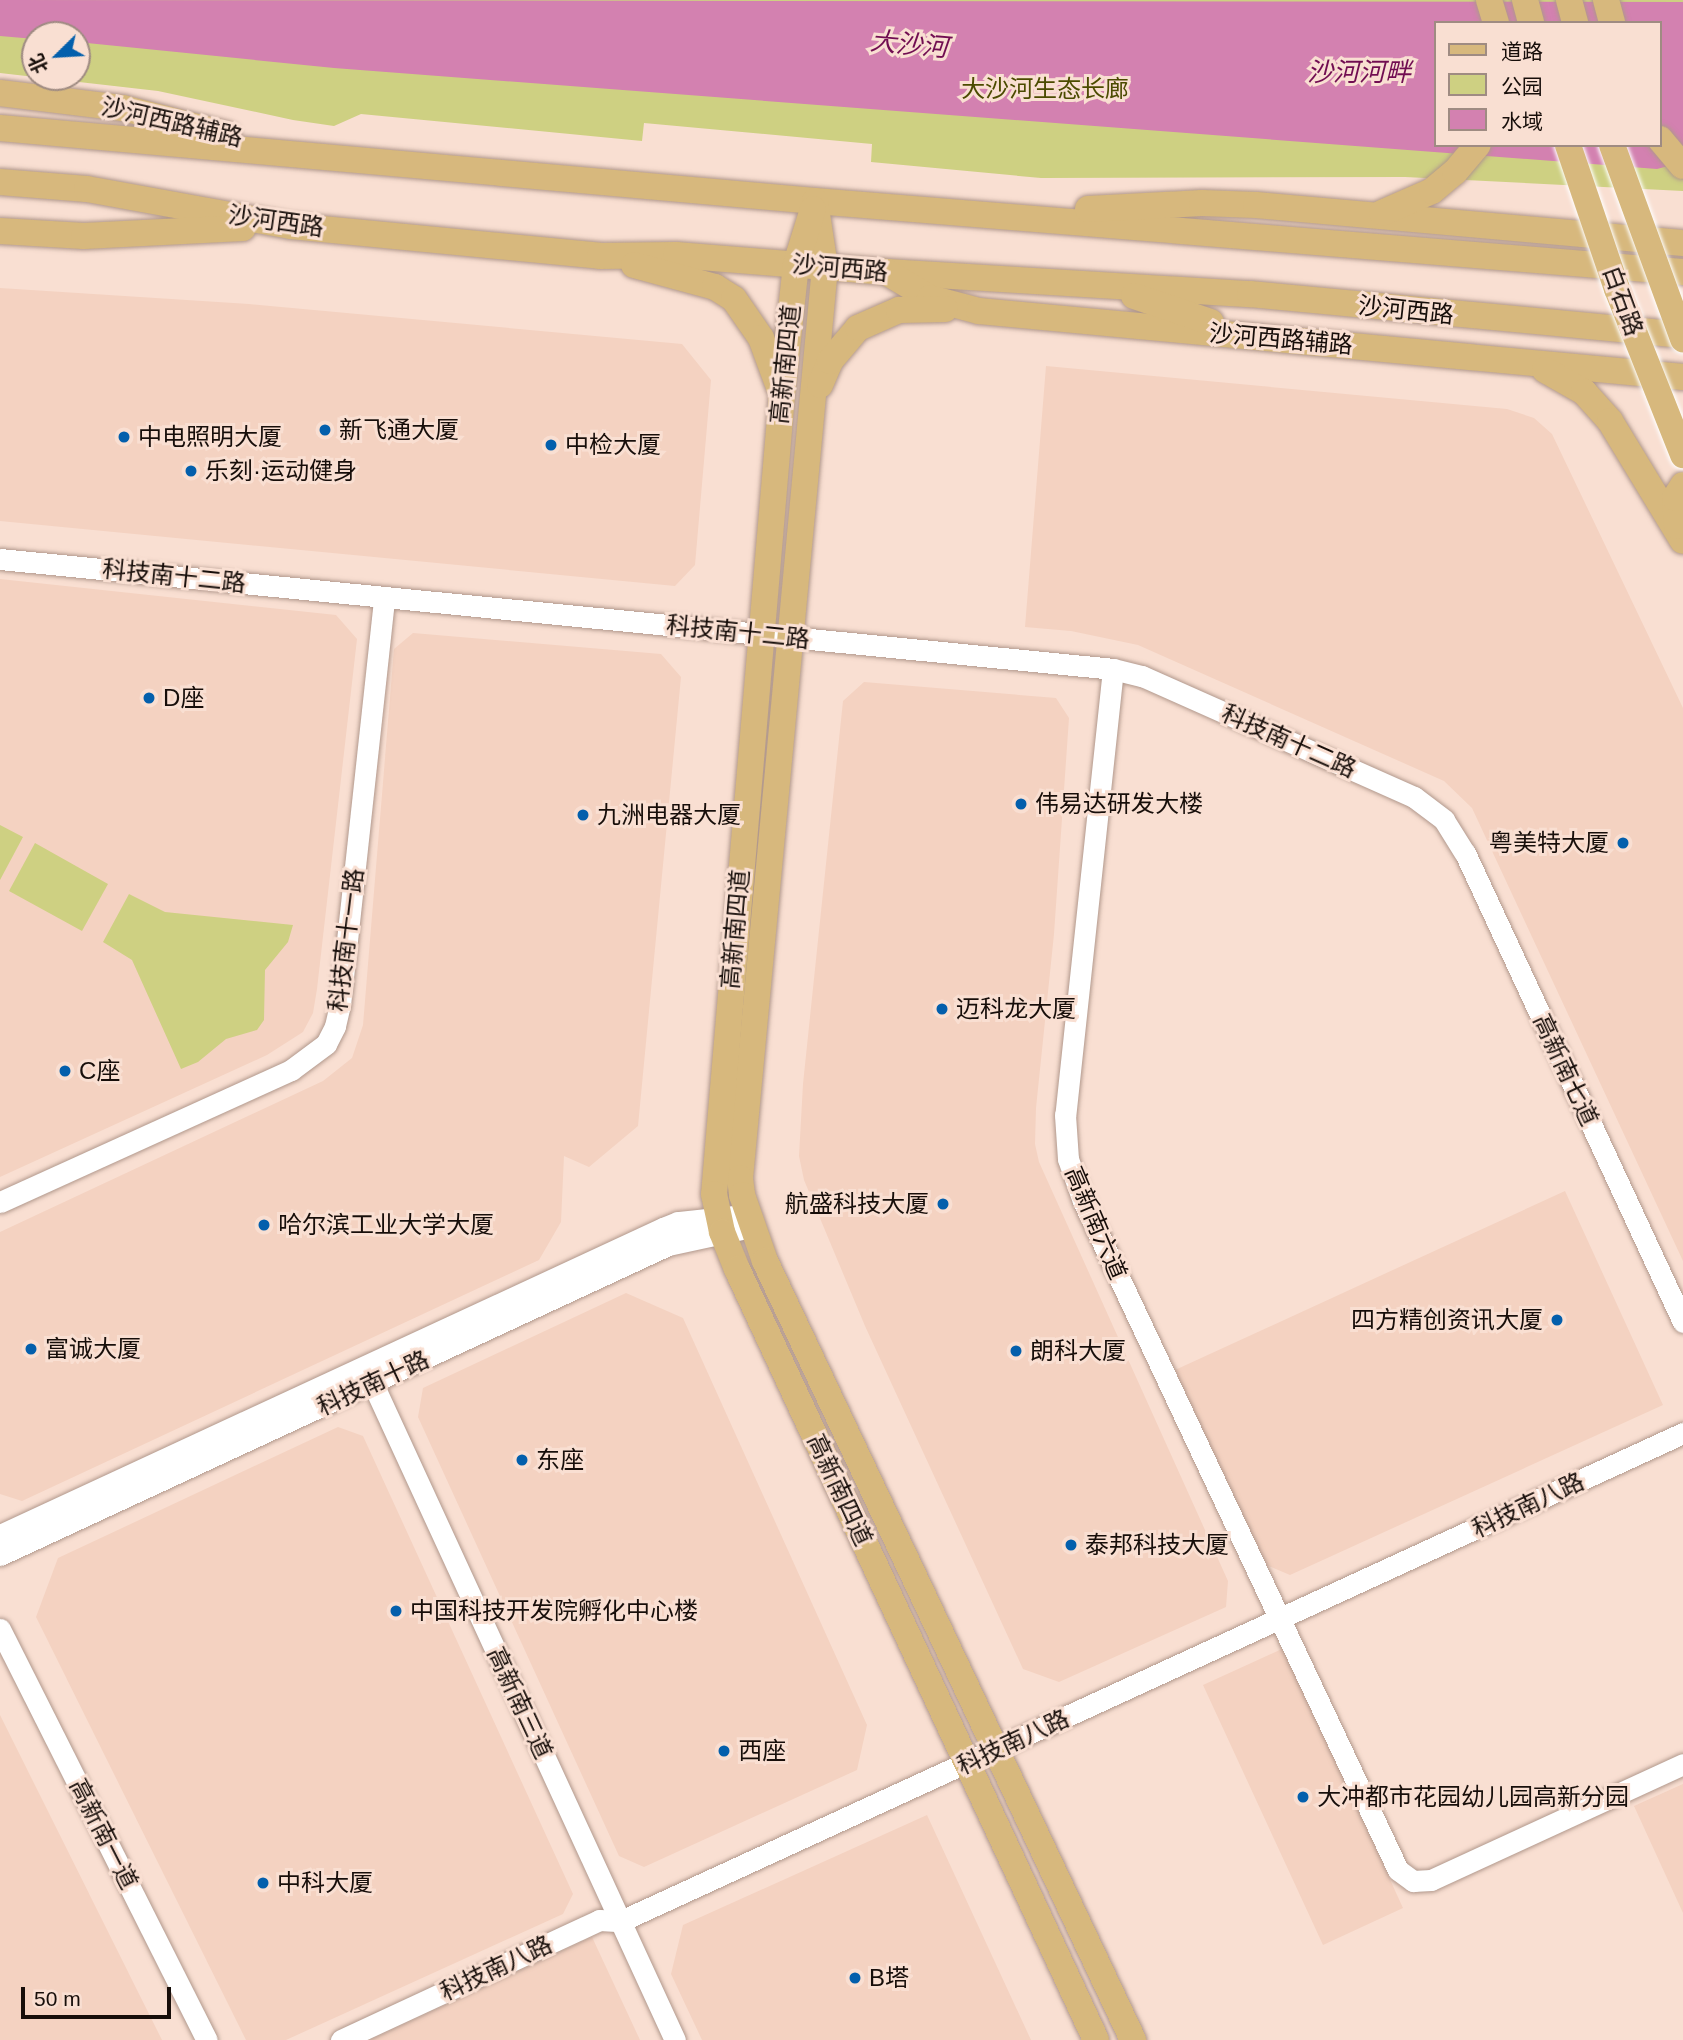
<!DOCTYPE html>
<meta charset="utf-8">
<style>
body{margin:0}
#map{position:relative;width:1683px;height:2040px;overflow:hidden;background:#f9dfd2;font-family:Arial,"Noto Sans SC",sans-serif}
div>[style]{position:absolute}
.built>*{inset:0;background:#f4d2c1}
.green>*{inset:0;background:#ced082}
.water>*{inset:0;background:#d381b0}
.roads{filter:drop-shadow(0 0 2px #b1988c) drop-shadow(0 0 2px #b1988c)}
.minor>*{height:21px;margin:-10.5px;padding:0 10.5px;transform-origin:10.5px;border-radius:10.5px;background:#fff}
.major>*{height:26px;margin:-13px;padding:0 13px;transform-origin:13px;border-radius:13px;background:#d7b87d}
.bridges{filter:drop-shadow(0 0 2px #fff) drop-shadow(0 0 2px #fff)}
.major-bridge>*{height:26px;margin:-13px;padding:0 13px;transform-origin:13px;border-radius:13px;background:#d7b87d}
.dots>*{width:19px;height:19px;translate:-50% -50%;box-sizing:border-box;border:4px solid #f9dfd2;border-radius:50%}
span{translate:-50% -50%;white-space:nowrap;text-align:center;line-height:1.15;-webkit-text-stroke:6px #f9dfd2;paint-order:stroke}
.park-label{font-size:24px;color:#4b4b00}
.street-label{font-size:24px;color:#170e0a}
.poi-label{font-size:24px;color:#170e0a}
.left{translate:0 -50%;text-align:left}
.right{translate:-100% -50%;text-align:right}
.water-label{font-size:26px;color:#710d51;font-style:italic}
.legend{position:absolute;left:1434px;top:21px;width:228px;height:126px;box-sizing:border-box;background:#f9dfd2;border:2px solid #9f8b82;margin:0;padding:9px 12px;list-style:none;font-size:21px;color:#170e0a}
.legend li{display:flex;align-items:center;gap:14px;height:35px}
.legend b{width:35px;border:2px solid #9f8b82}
.north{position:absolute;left:21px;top:21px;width:70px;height:70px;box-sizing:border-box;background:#f9dfd2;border:2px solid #9f8b82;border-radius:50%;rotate:246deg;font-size:19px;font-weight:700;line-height:28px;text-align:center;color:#170e0a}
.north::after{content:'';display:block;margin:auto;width:24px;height:32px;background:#035fac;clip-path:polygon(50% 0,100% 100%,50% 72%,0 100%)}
.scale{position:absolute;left:21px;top:1987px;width:150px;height:32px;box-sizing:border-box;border:4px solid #170e0a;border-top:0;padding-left:9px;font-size:21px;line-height:24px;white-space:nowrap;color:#170e0a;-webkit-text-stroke:5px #f9dfd2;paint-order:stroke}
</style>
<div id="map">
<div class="built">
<div style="clip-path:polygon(0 288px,249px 304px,682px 344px,711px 380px,695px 565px,675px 586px,0 521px)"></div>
<div style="clip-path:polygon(1046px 366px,1507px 409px,1534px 418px,1552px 434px,1683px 708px,1683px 1261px,1472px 808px,1444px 781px,1138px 645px,1071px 631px,1025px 627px)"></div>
<div style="clip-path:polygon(0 579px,336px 615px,357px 639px,317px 989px,313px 1013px,303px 1032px,267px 1055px,0 1177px)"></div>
<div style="clip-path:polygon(413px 633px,661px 654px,681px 677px,638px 1126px,589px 1167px,564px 1156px,561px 1222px,539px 1260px,22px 1501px,0 1494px,0 1232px,323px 1081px,352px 1058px,363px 1025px,394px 649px)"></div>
<div style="clip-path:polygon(864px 682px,1056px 698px,1069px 718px,1054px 934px,1036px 1108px,1035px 1144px,1039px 1162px,1228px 1581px,1226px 1607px,1059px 1682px,1023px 1669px,865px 1326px,804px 1180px,799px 1156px,803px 1084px,843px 701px)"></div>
<div style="clip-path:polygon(1565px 1191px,1663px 1405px,1290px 1575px,1264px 1564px,1175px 1370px)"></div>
<div style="clip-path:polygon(626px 1293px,683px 1318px,867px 1725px,857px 1770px,644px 1867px,619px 1856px,418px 1417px,423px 1388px)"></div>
<div style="clip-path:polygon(338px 1427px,363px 1436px,573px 1894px,563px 1914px,286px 2040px,246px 2040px,36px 1617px,58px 1558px)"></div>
<div style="clip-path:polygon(1284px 1648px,1403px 1908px,1323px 1945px,1203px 1685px)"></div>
<div style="clip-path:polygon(0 1715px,162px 2040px,0 2040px)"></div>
<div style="clip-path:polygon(1683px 1784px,1683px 1913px,1634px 1806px)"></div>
<div style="clip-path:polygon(927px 1815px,1031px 2040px,702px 2040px,671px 1974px,683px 1925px)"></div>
<div style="clip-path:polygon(592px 1937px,640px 2040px,370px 2040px)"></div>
</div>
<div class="green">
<div style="clip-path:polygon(evenodd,0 0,1683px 0,1683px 191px,1405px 177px,1041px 178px,871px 162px,872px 144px,644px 123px,642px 141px,361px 114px,334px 126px,293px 120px,158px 91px,35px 77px,77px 77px,77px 35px,35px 35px,35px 77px,0 73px,0 0,1436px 23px,1660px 23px,1660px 145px,1436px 145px,1436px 23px)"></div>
<div style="clip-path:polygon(0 825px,23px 837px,0 880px)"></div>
<div style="clip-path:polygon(35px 843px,108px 884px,82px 931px,9px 891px)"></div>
<div style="clip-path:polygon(129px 894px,165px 912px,293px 925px,288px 942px,265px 970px,264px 1020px,257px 1030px,226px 1039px,198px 1062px,181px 1069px,132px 960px,103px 942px)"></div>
</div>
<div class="water">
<div style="clip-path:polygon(evenodd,0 0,1683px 2px,1683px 162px,1657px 169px,334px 68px,77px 42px,77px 35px,35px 35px,35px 39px,0 36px,0 0,1436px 23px,1660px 23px,1660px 145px,1436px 145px,1436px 23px)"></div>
</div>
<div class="roads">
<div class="minor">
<div style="left:0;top:559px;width:1118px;rotate:5.64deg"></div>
<div style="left:1113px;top:669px;width:30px;rotate:14deg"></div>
<div style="left:1142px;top:676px;width:298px;rotate:24deg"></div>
<div style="left:1414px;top:797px;width:38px;rotate:37deg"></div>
<div style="left:1444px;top:820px;width:39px;rotate:58deg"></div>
<div style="left:1465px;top:853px;width:517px;rotate:65.07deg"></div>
<div style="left:1113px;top:669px;width:449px;rotate:96.1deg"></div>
<div style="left:1065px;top:1115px;width:44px;rotate:86.1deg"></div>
<div style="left:1068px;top:1159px;width:45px;rotate:70.3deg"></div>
<div style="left:1083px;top:1201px;width:739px;rotate:64.79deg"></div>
<div style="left:1398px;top:1870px;width:19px;rotate:36deg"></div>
<div style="left:1413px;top:1881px;width:18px;rotate:-3deg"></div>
<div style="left:1431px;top:1880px;width:277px;rotate:-24.7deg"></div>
<div style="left:0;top:1202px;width:320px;rotate:-24.4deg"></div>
<div style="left:291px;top:1070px;width:44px;rotate:-36.6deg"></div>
<div style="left:326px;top:1044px;width:20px;rotate:-63deg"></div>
<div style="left:335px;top:1026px;width:22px;rotate:-77deg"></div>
<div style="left:340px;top:1005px;width:410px;rotate:-83.8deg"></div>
<div style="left:367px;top:1371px;width:736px;rotate:65.28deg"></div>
<div style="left:0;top:1535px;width:731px;rotate:-24.85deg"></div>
<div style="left:663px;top:1228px;width:16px;rotate:-22deg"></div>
<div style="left:678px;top:1222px;width:56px;rotate:-6.1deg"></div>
<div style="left:0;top:1555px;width:736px;rotate:-24.89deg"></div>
<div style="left:668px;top:1245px;width:85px;rotate:-12.2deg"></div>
<div style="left:0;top:1629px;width:460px;rotate:63.3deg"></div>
<div style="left:341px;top:2040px;width:285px;rotate:-24.9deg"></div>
<div style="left:599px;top:1920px;width:22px;rotate:3deg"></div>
<div style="left:621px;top:1921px;width:1169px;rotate:-24.68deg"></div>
</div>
<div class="major">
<div style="left:1489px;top:0;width:24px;rotate:73deg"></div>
<div style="left:1525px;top:0;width:24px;rotate:75deg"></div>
<div style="left:1569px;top:0;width:24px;rotate:75deg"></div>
<div style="left:1606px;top:0;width:24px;rotate:75deg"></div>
<div style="left:0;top:93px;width:124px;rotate:7deg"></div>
<div style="left:123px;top:108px;width:108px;rotate:14.4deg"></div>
<div style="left:0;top:128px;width:818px;rotate:5.12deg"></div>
<div style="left:815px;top:201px;width:871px;rotate:4.68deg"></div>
<div style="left:1660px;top:139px;width:35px;rotate:50deg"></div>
<div style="left:0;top:182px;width:87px;rotate:4.6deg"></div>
<div style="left:87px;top:189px;width:207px;rotate:10.3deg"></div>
<div style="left:291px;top:226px;width:310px;rotate:5.5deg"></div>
<div style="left:600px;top:256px;width:76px;rotate:-0.8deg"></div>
<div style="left:676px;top:255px;width:212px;rotate:4.6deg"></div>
<div style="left:887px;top:272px;width:364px;rotate:3.5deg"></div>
<div style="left:1250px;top:294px;width:435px;rotate:5.4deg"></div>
<div style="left:815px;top:201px;width:67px;rotate:81.4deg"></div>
<div style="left:825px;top:267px;width:915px;rotate:95.33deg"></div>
<div style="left:740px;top:1178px;width:17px;rotate:83deg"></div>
<div style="left:742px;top:1195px;width:70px;rotate:70.8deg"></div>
<div style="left:765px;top:1261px;width:862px;rotate:64.71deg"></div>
<div style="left:813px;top:209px;width:58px;rotate:107.2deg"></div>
<div style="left:796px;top:264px;width:132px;rotate:96.1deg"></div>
<div style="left:782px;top:395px;width:802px;rotate:94.86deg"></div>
<div style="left:714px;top:1194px;width:39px;rotate:78deg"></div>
<div style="left:722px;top:1232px;width:40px;rotate:68deg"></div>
<div style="left:737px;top:1269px;width:850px;rotate:65.03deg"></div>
<div style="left:1088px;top:209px;width:114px;rotate:-3deg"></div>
<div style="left:1202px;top:203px;width:54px;rotate:2.1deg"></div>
<div style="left:1256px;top:205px;width:429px;rotate:5.1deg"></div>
<div style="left:1382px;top:213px;width:55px;rotate:-23.7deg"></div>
<div style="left:1432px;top:191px;width:30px;rotate:-40deg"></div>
<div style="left:1455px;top:172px;width:35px;rotate:-50deg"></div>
<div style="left:0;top:231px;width:84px;rotate:3.4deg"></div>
<div style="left:84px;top:236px;width:159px;rotate:-2.9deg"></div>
<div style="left:634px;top:265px;width:84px;rotate:15.2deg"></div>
<div style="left:715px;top:287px;width:22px;rotate:32deg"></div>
<div style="left:734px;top:299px;width:47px;rotate:55.3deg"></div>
<div style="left:761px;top:338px;width:52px;rotate:69.8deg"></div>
<div style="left:888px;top:273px;width:49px;rotate:30.8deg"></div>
<div style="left:930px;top:298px;width:51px;rotate:14.9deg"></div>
<div style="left:979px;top:311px;width:707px;rotate:5.36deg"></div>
<div style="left:1134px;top:296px;width:81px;rotate:18.7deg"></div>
<div style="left:1545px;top:370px;width:45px;rotate:29.4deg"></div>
<div style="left:1584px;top:392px;width:39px;rotate:48deg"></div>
<div style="left:1610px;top:421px;width:140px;rotate:58.7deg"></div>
<div style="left:820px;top:385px;width:26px;rotate:-67deg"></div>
<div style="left:830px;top:361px;width:43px;rotate:-49.7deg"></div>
<div style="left:858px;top:328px;width:45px;rotate:-23.7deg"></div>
<div style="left:899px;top:310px;width:46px;rotate:-1.2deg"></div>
<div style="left:1677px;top:526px;width:28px;rotate:-94deg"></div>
<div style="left:1675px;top:498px;width:15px;rotate:-58deg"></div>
</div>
</div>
<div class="bridges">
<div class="major-bridge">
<div style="left:1568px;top:145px;width:152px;rotate:71.2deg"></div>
<div style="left:1617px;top:289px;width:179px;rotate:68.3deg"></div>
<div style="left:1612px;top:145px;width:207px;rotate:69.9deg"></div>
</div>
</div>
<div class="dots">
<div style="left:325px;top:430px;background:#035fac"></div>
<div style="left:124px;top:437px;background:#035fac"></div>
<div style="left:551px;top:445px;background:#035fac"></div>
<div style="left:191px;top:471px;background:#035fac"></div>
<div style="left:149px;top:698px;background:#035fac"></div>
<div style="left:1021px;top:804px;background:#035fac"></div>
<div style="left:583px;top:815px;background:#035fac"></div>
<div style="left:1623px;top:843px;background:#035fac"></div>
<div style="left:942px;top:1009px;background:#035fac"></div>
<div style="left:65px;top:1071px;background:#035fac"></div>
<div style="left:943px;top:1204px;background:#035fac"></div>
<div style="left:264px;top:1225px;background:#035fac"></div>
<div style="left:1557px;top:1320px;background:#035fac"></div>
<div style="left:31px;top:1349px;background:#035fac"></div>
<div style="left:1016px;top:1351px;background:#035fac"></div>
<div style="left:522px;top:1460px;background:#035fac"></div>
<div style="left:1071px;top:1545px;background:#035fac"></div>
<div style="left:396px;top:1611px;background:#035fac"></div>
<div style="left:724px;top:1751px;background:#035fac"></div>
<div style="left:1303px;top:1797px;background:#035fac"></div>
<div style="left:263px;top:1883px;background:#035fac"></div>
<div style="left:855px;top:1978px;background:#035fac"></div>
</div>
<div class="park-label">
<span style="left:1045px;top:89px">大沙河生态长廊</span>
</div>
<div class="street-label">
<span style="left:172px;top:122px;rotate:13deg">沙河西路辅路</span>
<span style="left:276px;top:221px;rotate:8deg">沙河西路</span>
<span style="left:840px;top:268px;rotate:5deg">沙河西路</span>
<span style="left:1623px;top:301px;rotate:70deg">白石路</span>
<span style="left:1406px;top:310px;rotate:6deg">沙河西路</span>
<span style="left:1281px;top:339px;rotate:5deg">沙河西路辅路</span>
<span style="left:785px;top:364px;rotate:-84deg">高新南四道</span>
<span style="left:174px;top:576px;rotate:6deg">科技南十二路</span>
<span style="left:738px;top:632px;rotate:6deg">科技南十二路</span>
<span style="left:1289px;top:741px;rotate:24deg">科技南十二路</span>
<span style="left:735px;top:929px;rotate:-85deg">高新南四道</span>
<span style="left:346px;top:940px;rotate:-83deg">科技南十一路</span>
<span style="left:1566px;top:1070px;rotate:65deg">高新南七道</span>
<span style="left:1096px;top:1223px;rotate:67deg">高新南六道</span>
<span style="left:373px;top:1383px;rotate:-25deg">科技南十路</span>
<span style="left:840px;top:1490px;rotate:65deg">高新南四道</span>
<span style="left:1528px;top:1505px;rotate:-25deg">科技南八路</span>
<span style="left:520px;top:1703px;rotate:65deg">高新南三道</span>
<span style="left:1013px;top:1742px;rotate:-25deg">科技南八路</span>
<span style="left:104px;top:1834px;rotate:63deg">高新南一道</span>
<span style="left:496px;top:1968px;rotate:-25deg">科技南八路</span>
</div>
<div class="poi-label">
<span class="left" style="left:339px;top:430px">新飞通大厦</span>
<span class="left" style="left:138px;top:437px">中电照明大厦</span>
<span class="left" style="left:565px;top:445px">中检大厦</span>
<span class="left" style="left:205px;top:471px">乐刻·运动健身</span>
<span class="left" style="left:163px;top:698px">D座</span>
<span class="left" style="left:1035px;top:804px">伟易达研发大楼</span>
<span class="left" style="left:597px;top:815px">九洲电器大厦</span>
<span class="right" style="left:1609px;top:843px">粤美特大厦</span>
<span class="left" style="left:956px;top:1009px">迈科龙大厦</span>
<span class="left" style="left:79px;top:1071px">C座</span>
<span class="right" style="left:929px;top:1204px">航盛科技大厦</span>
<span class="left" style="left:278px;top:1225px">哈尔滨工业大学大厦</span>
<span class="right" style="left:1543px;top:1320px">四方精创资讯大厦</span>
<span class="left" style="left:45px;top:1349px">富诚大厦</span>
<span class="left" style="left:1030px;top:1351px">朗科大厦</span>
<span class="left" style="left:536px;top:1460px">东座</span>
<span class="left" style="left:1085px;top:1545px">泰邦科技大厦</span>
<span class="left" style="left:410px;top:1611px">中国科技开发院孵化中心楼</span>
<span class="left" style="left:738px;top:1751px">西座</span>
<span class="left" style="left:1317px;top:1797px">大冲都市花园幼儿园高新分园</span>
<span class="left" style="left:277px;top:1883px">中科大厦</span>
<span class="left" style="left:869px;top:1978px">B塔</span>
</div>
<div class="water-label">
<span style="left:909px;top:45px;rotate:5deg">大沙河</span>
<span style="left:1359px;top:73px">沙河河畔</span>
</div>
<ul class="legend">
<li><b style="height:9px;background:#d7b87d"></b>道路</li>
<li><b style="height:19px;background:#ced082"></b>公园</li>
<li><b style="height:19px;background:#d381b0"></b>水域</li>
</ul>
<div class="north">北</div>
<div class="scale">50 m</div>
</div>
